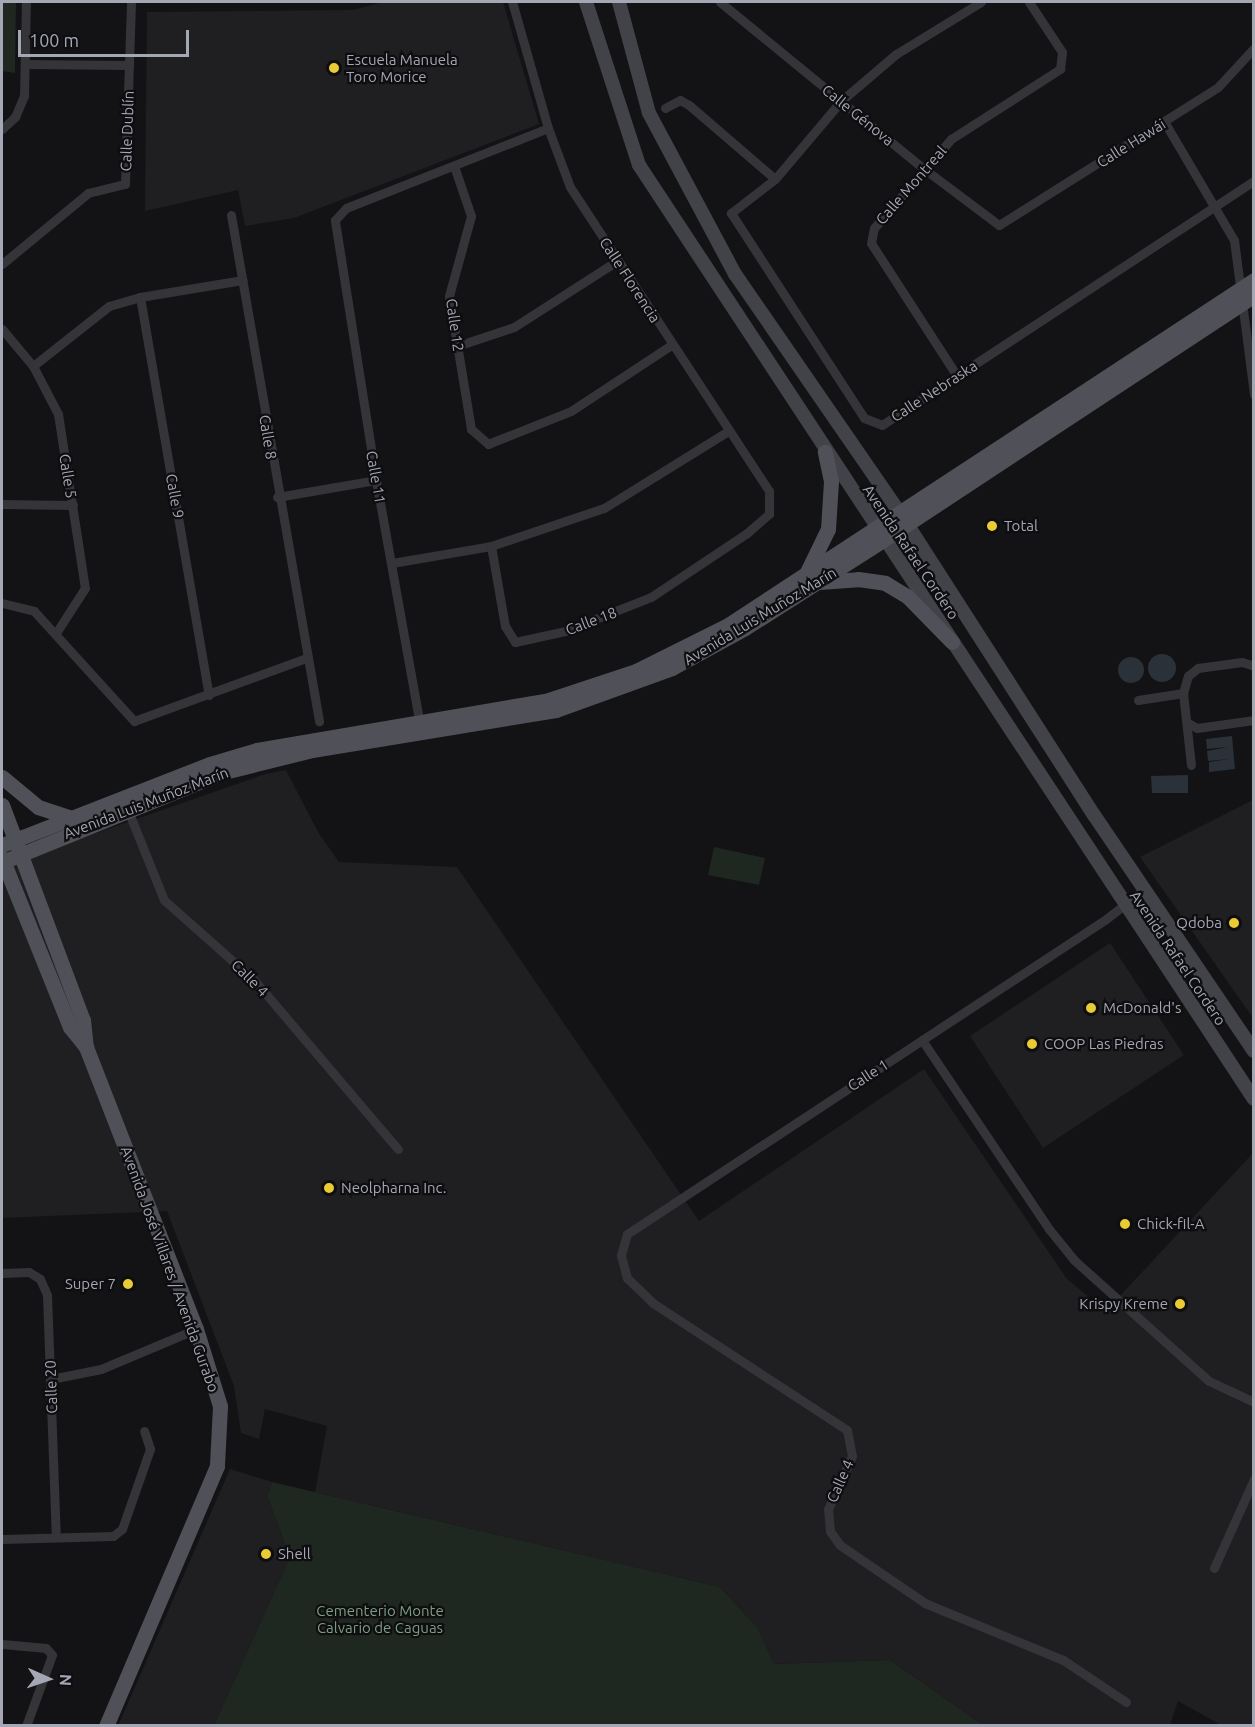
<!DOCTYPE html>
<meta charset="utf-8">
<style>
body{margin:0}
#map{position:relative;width:1255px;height:1727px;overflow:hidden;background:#131214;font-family:Ubuntu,sans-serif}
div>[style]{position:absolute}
.built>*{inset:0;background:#1f1e21}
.green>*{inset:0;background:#1f2721}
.water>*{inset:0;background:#2b3139}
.round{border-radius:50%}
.minor>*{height:9px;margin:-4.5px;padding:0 4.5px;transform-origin:4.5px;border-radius:4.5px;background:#343439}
.secondary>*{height:14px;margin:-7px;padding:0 7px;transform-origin:7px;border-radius:7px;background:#424249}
.primary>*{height:15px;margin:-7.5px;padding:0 7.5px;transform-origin:7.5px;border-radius:7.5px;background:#505058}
.dots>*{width:16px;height:16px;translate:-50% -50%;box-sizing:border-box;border:3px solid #0e0d0f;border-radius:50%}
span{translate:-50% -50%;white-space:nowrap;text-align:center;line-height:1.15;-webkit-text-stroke:4.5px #0e0d0f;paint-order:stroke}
.poi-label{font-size:15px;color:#a4a7b4}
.left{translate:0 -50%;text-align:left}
.right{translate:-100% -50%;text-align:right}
.street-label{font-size:15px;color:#a4a7b4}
.park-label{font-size:15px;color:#7c9e84}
.frame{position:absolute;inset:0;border:3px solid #a4a7b4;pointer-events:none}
.north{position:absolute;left:18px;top:1649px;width:60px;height:60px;-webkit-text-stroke:4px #0e0d0f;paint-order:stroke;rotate:93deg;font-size:16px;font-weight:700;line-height:24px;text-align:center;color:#a4a7b4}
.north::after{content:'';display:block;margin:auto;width:21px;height:27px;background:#a4a7b4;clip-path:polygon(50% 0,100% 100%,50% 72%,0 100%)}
.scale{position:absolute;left:18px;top:30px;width:171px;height:27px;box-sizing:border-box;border:3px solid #a4a7b4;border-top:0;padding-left:8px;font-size:18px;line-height:21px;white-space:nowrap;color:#a4a7b4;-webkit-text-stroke:4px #0e0d0f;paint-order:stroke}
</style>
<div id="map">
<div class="built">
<div style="clip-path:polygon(383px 2px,503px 2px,539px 124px,294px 218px,245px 226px,238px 190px,145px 211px,147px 12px,353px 10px)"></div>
<div style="clip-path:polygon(286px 770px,318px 832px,339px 862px,457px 867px,699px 1221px,924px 1069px,1067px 1279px,1106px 1311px,1253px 1153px,1253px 1725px,1221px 1725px,1178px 1701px,1170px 1725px,983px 1725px,890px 1660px,774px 1664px,758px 1628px,720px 1587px,315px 1492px,327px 1426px,265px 1409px,259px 1439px,241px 1433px,234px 1386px,167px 1211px,2px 1218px,2px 871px,62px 845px,265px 774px)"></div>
<div style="clip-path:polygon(1253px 800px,1253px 1018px,1140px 857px)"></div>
<div style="clip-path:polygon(1110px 943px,1184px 1055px,1043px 1148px,970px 1036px)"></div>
<div style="clip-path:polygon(230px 1469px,272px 1482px,267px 1496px,290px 1557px,214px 1725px,118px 1726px)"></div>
</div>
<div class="green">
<div style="clip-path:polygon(2px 2px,16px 2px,15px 73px,2px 71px)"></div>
<div style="clip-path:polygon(714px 847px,765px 858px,759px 885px,708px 875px)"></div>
<div style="clip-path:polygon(272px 1482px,720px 1587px,758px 1628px,774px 1664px,890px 1660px,983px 1725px,214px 1725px,290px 1557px,267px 1496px)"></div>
</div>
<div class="water">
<div class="round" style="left:1148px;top:654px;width:28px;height:28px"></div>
<div class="round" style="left:1118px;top:657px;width:26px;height:26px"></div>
<div style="clip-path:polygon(1232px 736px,1235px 769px,1209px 772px,1209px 762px,1229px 759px,1208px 761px,1207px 751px,1228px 747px,1207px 749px,1206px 739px)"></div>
<div style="clip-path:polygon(1188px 775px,1188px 793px,1152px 793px,1151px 776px)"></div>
</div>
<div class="minor">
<div style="left:720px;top:2px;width:262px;rotate:39.3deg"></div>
<div style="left:923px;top:168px;width:95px;rotate:36.9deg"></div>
<div style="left:999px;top:225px;width:259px;rotate:-32.2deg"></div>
<div style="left:1218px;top:87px;width:53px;rotate:-47.3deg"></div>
<div style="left:981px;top:2px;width:100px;rotate:148.5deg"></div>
<div style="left:896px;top:54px;width:72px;rotate:139.5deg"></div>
<div style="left:841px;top:101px;width:102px;rotate:130.2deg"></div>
<div style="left:775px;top:179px;width:56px;rotate:142.3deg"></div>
<div style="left:731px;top:213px;width:244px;rotate:57deg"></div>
<div style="left:864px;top:418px;width:19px;rotate:21deg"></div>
<div style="left:882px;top:425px;width:445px;rotate:-33.3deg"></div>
<div style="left:25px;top:64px;width:104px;rotate:0.6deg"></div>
<div style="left:665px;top:108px;width:17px;rotate:-28deg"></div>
<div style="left:680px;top:100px;width:10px;rotate:29deg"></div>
<div style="left:689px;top:105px;width:113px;rotate:40.7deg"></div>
<div style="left:1165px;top:123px;width:136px;rotate:59.5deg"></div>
<div style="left:1234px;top:240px;width:156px;rotate:82.6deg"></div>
<div style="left:2px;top:129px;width:18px;rotate:-43deg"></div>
<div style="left:15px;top:117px;width:23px;rotate:-67deg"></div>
<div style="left:24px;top:96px;width:94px;rotate:-88.8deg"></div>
<div style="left:454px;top:166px;width:53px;rotate:71.2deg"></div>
<div style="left:471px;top:216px;width:83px;rotate:105.4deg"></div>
<div style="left:449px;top:296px;width:135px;rotate:80.6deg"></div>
<div style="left:471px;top:429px;width:23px;rotate:41deg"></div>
<div style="left:488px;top:444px;width:89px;rotate:-21.7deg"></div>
<div style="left:571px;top:411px;width:120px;rotate:-33.4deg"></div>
<div style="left:231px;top:215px;width:514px;rotate:80.13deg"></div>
<div style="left:2px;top:264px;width:112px;rotate:-39.5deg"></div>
<div style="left:88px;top:193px;width:38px;rotate:-14deg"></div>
<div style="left:125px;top:184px;width:182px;rotate:-88.1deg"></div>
<div style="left:140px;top:297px;width:404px;rotate:80.2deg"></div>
<div style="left:2px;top:329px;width:48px;rotate:50deg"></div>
<div style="left:33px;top:366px;width:54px;rotate:62.5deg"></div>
<div style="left:58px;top:414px;width:176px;rotate:81.2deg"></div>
<div style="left:85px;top:588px;width:54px;rotate:122.8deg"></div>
<div style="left:457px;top:346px;width:60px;rotate:-18.4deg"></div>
<div style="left:514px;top:327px;width:122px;rotate:-32.7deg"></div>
<div style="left:33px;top:366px;width:97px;rotate:-38.3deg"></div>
<div style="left:109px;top:306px;width:32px;rotate:-16deg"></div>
<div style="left:140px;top:297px;width:104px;rotate:-9.4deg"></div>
<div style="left:957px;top:376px;width:158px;rotate:-122.9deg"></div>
<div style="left:871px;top:243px;width:15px;rotate:-79deg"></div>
<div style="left:874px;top:228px;width:118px;rotate:-49.1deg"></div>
<div style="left:951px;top:139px;width:130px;rotate:-32.7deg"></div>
<div style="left:1060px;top:69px;width:17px;rotate:-83deg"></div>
<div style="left:1062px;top:52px;width:60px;rotate:-123.4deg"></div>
<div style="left:277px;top:497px;width:100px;rotate:-9.7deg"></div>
<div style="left:2px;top:504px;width:71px;rotate:0.8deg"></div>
<div style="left:491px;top:546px;width:81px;rotate:80.1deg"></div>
<div style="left:505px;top:626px;width:19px;rotate:58deg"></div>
<div style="left:515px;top:642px;width:51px;rotate:-12.4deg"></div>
<div style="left:565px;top:631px;width:92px;rotate:-21.6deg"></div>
<div style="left:651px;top:597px;width:115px;rotate:-33.7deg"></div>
<div style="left:747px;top:533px;width:29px;rotate:-41deg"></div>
<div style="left:769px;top:514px;width:23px;rotate:-90deg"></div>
<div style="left:769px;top:491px;width:363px;rotate:-123.2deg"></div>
<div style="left:570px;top:187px;width:63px;rotate:-110.4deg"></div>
<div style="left:548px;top:128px;width:131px;rotate:-105.9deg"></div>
<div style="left:392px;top:563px;width:100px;rotate:-9.7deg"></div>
<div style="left:491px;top:546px;width:119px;rotate:-18.6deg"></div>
<div style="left:604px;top:508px;width:146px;rotate:-31.8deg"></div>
<div style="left:2px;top:603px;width:33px;rotate:14deg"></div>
<div style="left:34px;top:611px;width:149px;rotate:47.7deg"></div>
<div style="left:134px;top:721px;width:183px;rotate:-20.1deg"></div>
<div style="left:1138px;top:700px;width:46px;rotate:-8.8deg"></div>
<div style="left:1188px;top:723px;width:10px;rotate:29deg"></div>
<div style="left:1197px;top:728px;width:58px;rotate:-8deg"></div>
<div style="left:420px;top:725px;width:249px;rotate:-100.2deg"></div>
<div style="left:376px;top:480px;width:263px;rotate:-99deg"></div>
<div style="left:335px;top:220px;width:16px;rotate:-47deg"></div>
<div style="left:346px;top:208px;width:217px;rotate:-21.6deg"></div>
<div style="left:1191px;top:765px;width:72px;rotate:-96.3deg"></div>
<div style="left:1183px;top:693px;width:18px;rotate:-74deg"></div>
<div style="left:1188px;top:676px;width:13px;rotate:-39deg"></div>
<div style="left:1198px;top:668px;width:44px;rotate:-7.8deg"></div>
<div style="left:1242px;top:662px;width:13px;rotate:18deg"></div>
<div style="left:127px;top:808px;width:99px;rotate:68.1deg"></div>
<div style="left:164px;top:900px;width:120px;rotate:41.6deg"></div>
<div style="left:254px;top:980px;width:222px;rotate:49.6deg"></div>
<div style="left:922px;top:1040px;width:228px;rotate:56.1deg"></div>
<div style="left:1049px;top:1229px;width:40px;rotate:51deg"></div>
<div style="left:1074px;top:1260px;width:181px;rotate:41.9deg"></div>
<div style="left:1209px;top:1381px;width:50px;rotate:25deg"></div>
<div style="left:2px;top:1273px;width:27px;rotate:-2deg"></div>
<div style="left:29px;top:1272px;width:13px;rotate:32deg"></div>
<div style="left:40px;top:1279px;width:17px;rotate:66deg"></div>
<div style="left:47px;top:1295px;width:242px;rotate:87.9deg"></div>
<div style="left:51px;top:1379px;width:51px;rotate:-11.3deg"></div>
<div style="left:101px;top:1369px;width:103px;rotate:-22.8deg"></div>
<div style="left:2px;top:1539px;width:111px;rotate:-1.5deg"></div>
<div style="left:113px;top:1536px;width:11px;rotate:-38deg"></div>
<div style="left:122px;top:1529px;width:85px;rotate:-70.7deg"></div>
<div style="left:150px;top:1449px;width:19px;rotate:-108deg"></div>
<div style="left:1214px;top:1568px;width:98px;rotate:-65.8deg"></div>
<div style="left:2px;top:1644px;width:44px;rotate:5.2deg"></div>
<div style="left:46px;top:1648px;width:9px;rotate:49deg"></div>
<div style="left:52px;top:1655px;width:76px;rotate:110.1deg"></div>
<div style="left:1126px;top:1702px;width:76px;rotate:-146.3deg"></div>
<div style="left:1063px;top:1660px;width:149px;rotate:-157.6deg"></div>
<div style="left:925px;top:1603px;width:103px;rotate:-145.7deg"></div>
<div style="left:840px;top:1545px;width:17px;rotate:-126deg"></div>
<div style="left:830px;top:1531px;width:22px;rotate:-95deg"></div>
<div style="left:828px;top:1509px;width:58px;rotate:-65.6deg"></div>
<div style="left:852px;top:1456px;width:26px;rotate:-101deg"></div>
<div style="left:847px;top:1430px;width:232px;rotate:-146.8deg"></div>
<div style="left:653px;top:1303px;width:36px;rotate:-136deg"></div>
<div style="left:627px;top:1278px;width:24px;rotate:-105deg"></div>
<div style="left:621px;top:1255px;width:22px;rotate:-74deg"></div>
<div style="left:627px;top:1234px;width:573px;rotate:-33.33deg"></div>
<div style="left:1106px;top:919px;width:49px;rotate:-37.6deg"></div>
</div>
<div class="secondary">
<div style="left:586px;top:2px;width:171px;rotate:72deg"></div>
<div style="left:639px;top:165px;width:1118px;rotate:56.64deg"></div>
<div style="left:619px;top:2px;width:115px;rotate:74.9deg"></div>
<div style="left:649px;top:113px;width:183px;rotate:61.9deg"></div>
<div style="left:735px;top:274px;width:290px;rotate:55.4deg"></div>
<div style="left:900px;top:513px;width:359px;rotate:57.3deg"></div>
<div style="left:1094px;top:815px;width:285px;rotate:55.9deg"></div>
</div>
<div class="primary">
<div style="left:807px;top:572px;width:48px;rotate:-64deg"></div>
<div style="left:828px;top:529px;width:48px;rotate:-86.4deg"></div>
<div style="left:831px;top:481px;width:30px;rotate:-102deg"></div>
<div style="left:819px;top:582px;width:39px;rotate:-4deg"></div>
<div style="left:858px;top:579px;width:27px;rotate:8deg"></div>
<div style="left:885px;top:583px;width:27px;rotate:31deg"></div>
<div style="left:908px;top:597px;width:63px;rotate:45.6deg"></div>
<div style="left:2px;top:777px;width:47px;rotate:39.8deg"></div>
<div style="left:38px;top:807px;width:35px;rotate:18deg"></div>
<div style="left:2px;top:805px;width:230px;rotate:69.4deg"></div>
<div style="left:83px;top:1020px;width:27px;rotate:84deg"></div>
<div style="left:86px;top:1047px;width:303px;rotate:68.7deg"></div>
<div style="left:196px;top:1329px;width:81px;rotate:72.7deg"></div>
<div style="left:220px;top:1406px;width:60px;rotate:92.9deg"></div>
<div style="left:217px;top:1466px;width:283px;rotate:113.1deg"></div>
<div style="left:2px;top:845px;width:223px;rotate:-21.3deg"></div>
<div style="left:210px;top:764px;width:49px;rotate:-16.6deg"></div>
<div style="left:257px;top:750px;width:295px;rotate:-9.7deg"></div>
<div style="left:548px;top:700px;width:93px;rotate:-18.2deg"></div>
<div style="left:636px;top:671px;width:103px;rotate:-26.6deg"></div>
<div style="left:728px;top:625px;width:629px;rotate:-33.26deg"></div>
<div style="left:2px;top:858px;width:182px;rotate:68.1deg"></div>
<div style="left:70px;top:1027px;width:26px;rotate:51deg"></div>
<div style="left:2px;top:862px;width:240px;rotate:-22.1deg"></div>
<div style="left:224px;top:772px;width:91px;rotate:-14deg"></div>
<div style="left:312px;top:750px;width:247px;rotate:-9.3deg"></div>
<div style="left:556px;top:710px;width:123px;rotate:-19.9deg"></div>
<div style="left:672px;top:668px;width:83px;rotate:-28.7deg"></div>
<div style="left:745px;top:628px;width:164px;rotate:-32.5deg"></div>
<div style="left:883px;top:540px;width:445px;rotate:-33.4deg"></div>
</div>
<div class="dots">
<div style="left:334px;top:68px;background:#e9cc35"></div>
<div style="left:992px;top:526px;background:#e9cc35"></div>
<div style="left:1234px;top:923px;background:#e9cc35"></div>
<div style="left:1091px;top:1008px;background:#e9cc35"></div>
<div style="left:1032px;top:1044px;background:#e9cc35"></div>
<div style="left:329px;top:1188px;background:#e9cc35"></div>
<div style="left:1125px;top:1224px;background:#e9cc35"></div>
<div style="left:128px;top:1284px;background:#e9cc35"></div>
<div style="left:1180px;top:1304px;background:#e9cc35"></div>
<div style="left:266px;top:1554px;background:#e9cc35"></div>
</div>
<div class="poi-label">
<span class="left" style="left:346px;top:68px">Escuela Manuela<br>Toro Morice</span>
<span class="left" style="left:1004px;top:526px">Total</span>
<span class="right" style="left:1222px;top:923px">Qdoba</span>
<span class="left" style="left:1103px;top:1008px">McDonald's</span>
<span class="left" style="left:1044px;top:1044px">COOP Las Piedras</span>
<span class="left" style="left:341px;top:1188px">Neolpharna Inc.</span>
<span class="left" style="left:1137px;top:1224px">Chick-fil-A</span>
<span class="right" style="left:116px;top:1284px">Super 7</span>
<span class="right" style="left:1168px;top:1304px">Krispy Kreme</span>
<span class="left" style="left:278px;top:1554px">Shell</span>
</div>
<div class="street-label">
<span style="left:858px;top:115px;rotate:39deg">Calle Génova</span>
<span style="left:127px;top:131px;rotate:-88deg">Calle Dublín</span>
<span style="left:1131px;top:143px;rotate:-32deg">Calle Hawái</span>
<span style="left:911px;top:185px;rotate:-49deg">Calle Montreal</span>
<span style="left:630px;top:280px;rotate:57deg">Calle Florencia</span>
<span style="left:455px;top:325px;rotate:82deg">Calle 12</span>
<span style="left:934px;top:391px;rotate:-33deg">Calle Nebraska</span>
<span style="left:268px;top:437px;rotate:81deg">Calle 8</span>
<span style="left:68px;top:476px;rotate:81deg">Calle 5</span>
<span style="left:376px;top:477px;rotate:80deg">Calle 11</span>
<span style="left:175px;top:496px;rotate:80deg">Calle 9</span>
<span style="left:911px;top:552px;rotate:56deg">Avenida Rafael Cordero</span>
<span style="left:760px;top:616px;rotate:-31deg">Avenida Luis Muñoz Marín</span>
<span style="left:591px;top:621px;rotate:-21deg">Calle 18</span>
<span style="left:146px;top:803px;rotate:-21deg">Avenida Luis Muñoz Marín</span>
<span style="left:1178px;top:958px;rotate:56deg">Avenida Rafael Cordero</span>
<span style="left:250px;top:978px;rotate:45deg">Calle 4</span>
<span style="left:868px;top:1075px;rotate:-33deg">Calle 1</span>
<span style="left:170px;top:1269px;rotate:70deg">Avenida José Villares / Avenida Gurabo</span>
<span style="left:51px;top:1387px;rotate:-92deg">Calle 20</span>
<span style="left:840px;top:1481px;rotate:-66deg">Calle 4</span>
</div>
<div class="park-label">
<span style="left:380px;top:1619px">Cementerio Monte<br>Calvario de Caguas</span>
</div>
<div class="frame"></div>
<div class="north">N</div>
<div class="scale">100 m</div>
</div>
